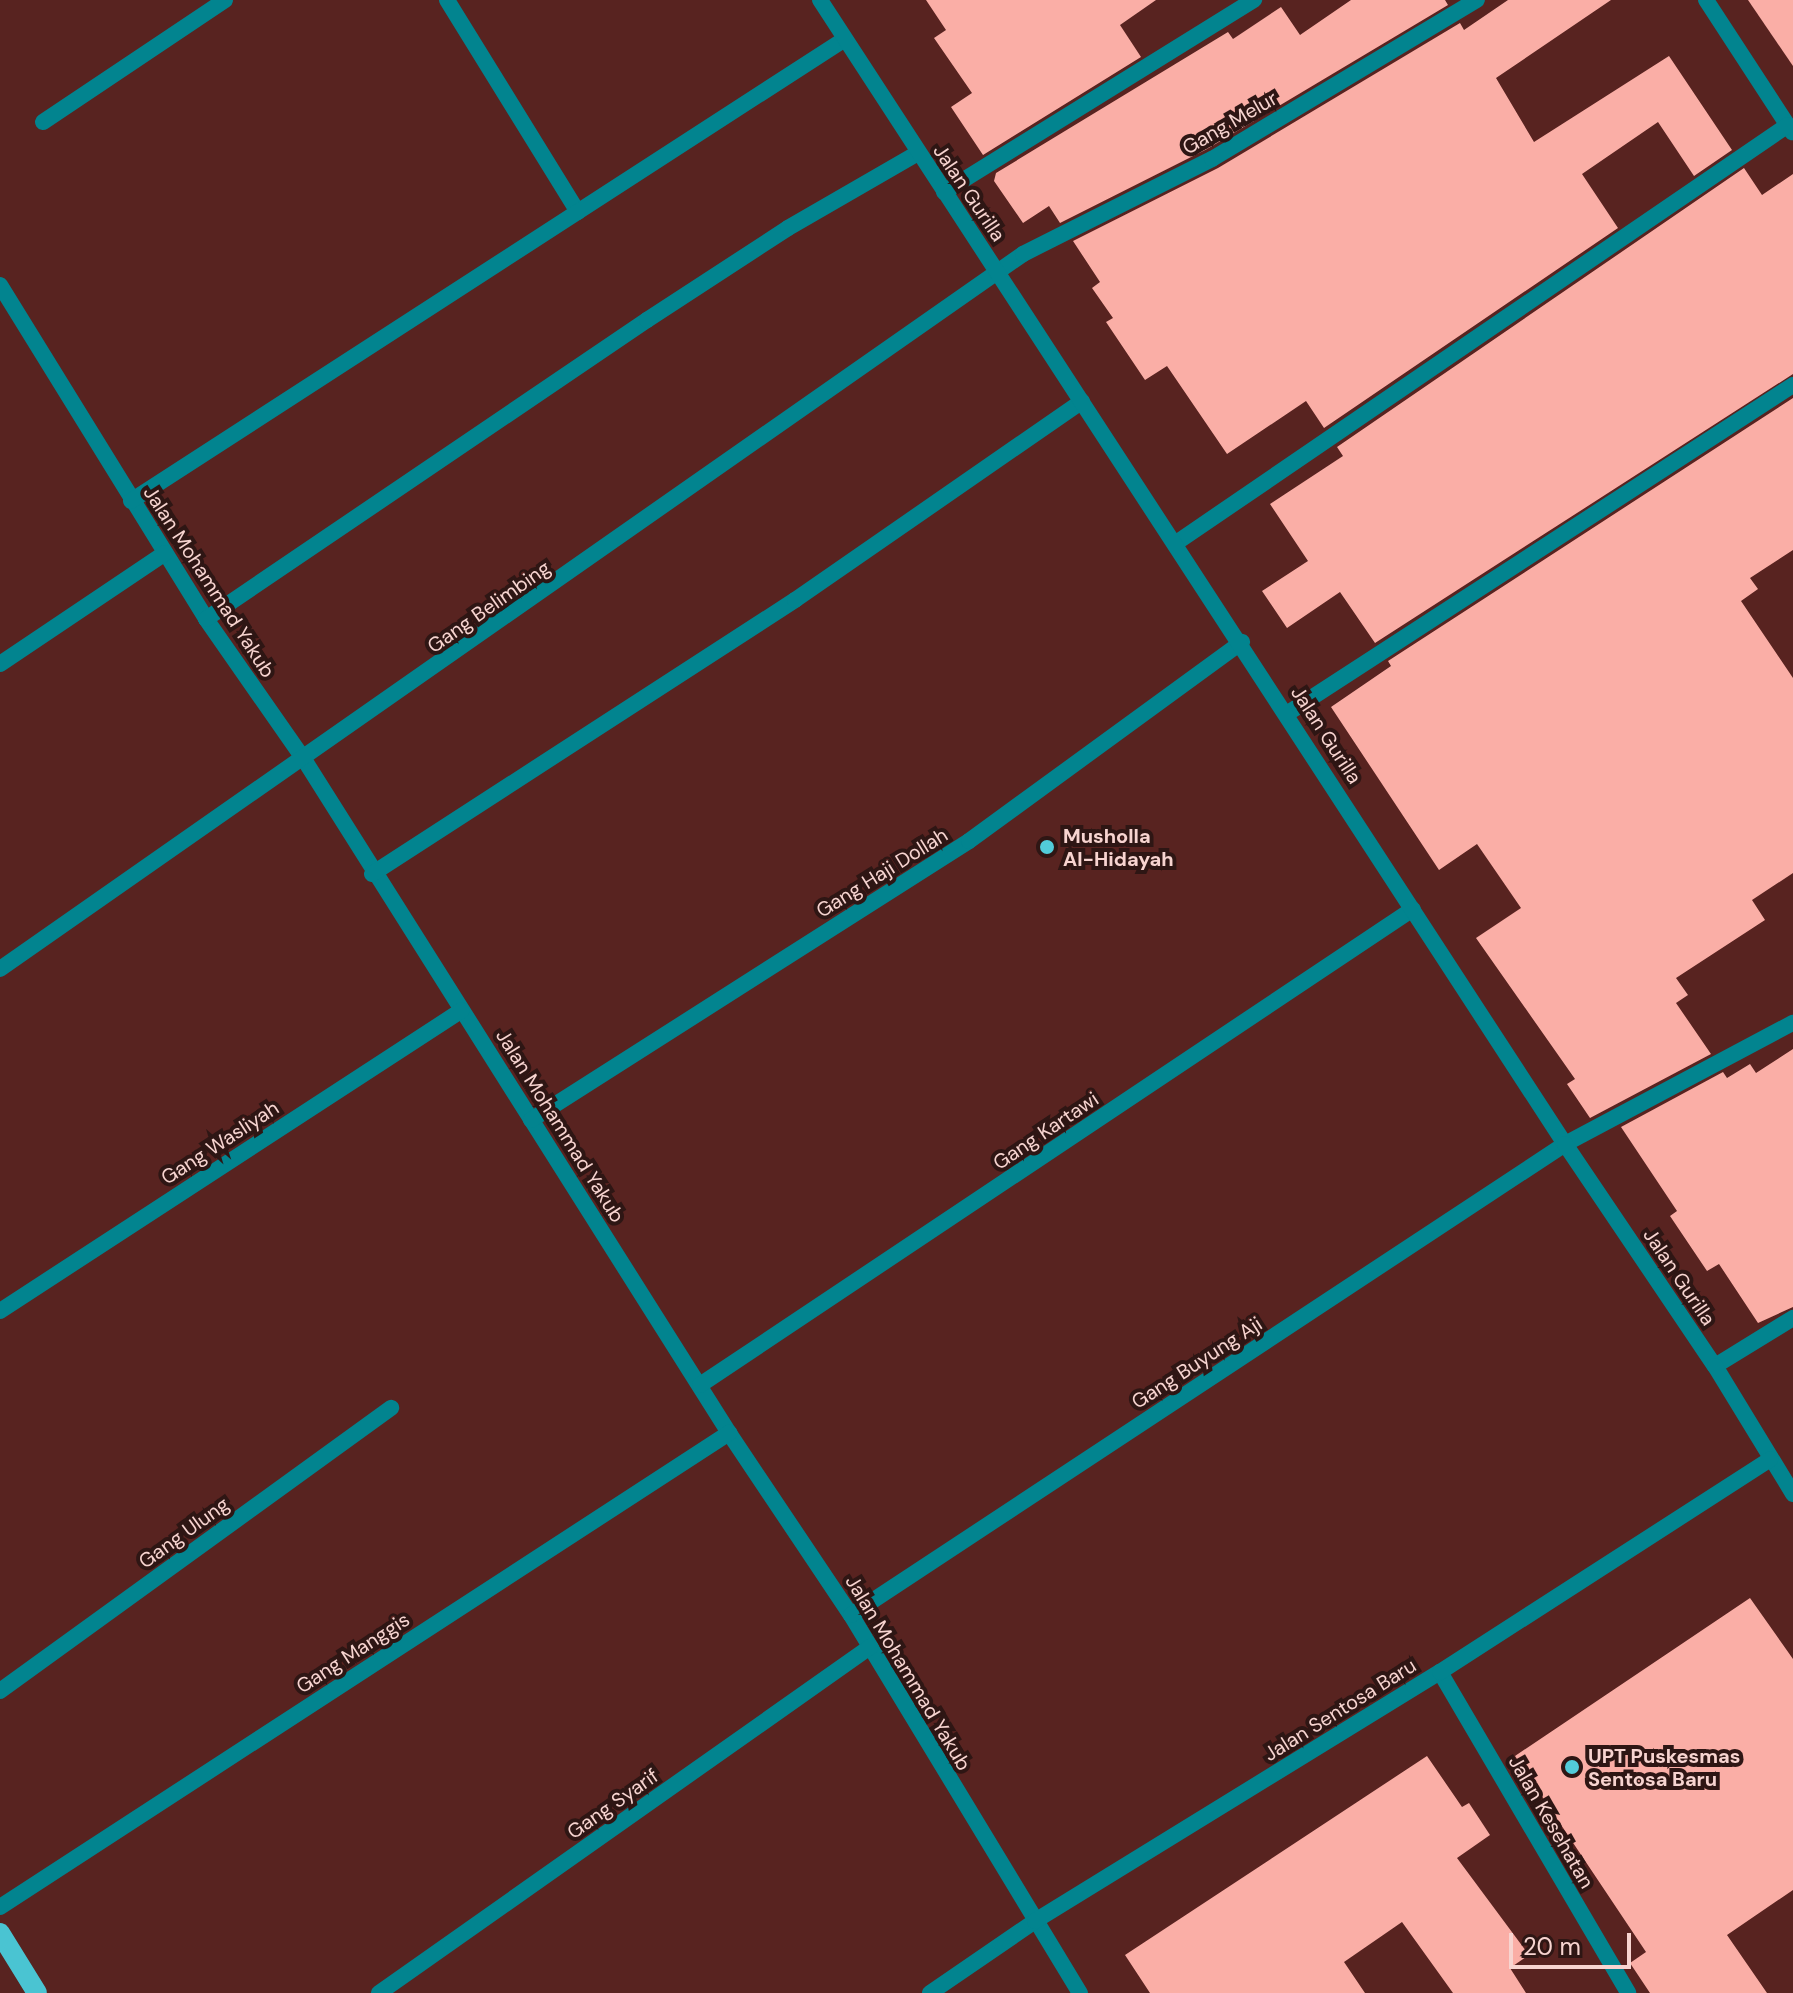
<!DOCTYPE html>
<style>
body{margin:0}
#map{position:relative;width:1793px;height:1993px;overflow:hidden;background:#582320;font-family:"DM Sans",sans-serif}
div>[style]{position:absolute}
.building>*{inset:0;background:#faaea6}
.minor>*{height:16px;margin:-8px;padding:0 8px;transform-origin:8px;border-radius:8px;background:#02848f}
.tertiary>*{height:16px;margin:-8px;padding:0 8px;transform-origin:8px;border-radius:8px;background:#02848f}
.primary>*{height:20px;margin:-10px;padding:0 10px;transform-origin:10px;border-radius:10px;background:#4ac4d2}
.dots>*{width:22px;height:22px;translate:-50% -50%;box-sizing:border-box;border:4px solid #2e1614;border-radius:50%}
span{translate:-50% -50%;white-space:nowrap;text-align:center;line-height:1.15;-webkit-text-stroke:8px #2e1614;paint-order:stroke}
.street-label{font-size:20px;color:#f7d4d0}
.poi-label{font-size:20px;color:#f7d4d0;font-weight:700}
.left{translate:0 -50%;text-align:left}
.scale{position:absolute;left:1509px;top:1933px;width:122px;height:36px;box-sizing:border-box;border:4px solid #f7d4d0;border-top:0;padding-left:10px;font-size:24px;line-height:28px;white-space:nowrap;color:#f7d4d0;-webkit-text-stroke:6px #2e1614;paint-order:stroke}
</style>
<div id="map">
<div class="building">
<div style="clip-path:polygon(926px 0,1156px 0,1120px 25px,1141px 57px,983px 155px,951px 107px,972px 93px,934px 38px,946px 30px)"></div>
<div style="clip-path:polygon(1351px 0,1445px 0,1448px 5px,1207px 149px,1060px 223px,1049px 206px,1023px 223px,994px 181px,996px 173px,1228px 32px,1233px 39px,1281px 7px,1300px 35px)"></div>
<div style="clip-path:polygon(1508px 0,1611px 0,1496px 78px,1534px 142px,1669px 56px,1732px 150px,1694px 176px,1658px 122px,1582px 174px,1618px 228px,1324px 428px,1306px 401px,1227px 454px,1167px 366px,1145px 380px,1106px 322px,1113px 318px,1092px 288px,1100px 282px,1073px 241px,1218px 168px,1460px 23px,1464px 30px)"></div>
<div style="clip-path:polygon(1748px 0,1793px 0,1793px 66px)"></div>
<div style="clip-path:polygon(1744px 168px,1762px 195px,1793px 174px,1793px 374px,1375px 643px,1340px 592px,1287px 628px,1262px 591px,1308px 561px,1270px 504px,1343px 456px,1337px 447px)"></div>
<div style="clip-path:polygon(1793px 398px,1793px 550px,1750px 578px,1758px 589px,1741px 601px,1793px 678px,1793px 873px,1752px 900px,1765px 920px,1676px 978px,1688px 995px,1676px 1003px,1711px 1054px,1590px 1118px,1567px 1084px,1575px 1079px,1476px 938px,1521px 908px,1477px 844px,1439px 870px,1331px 707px,1391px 666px,1388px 661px)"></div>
<div style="clip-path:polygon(1793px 1049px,1793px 1307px,1758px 1323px,1719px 1264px,1707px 1271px,1670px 1216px,1677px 1211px,1621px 1127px,1723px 1072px,1727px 1078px,1750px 1064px,1756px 1073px)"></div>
<div style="clip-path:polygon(1750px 1598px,1793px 1659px,1793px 1890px,1727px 1935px,1767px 1993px,1650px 1993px,1630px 1963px,1646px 1952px,1515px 1756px)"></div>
<div style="clip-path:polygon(1427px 1756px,1462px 1807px,1469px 1803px,1490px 1835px,1457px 1858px,1529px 1955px,1510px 1968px,1526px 1993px,1453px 1993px,1402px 1922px,1344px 1962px,1365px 1993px,1150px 1993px,1125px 1955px)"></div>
</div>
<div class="minor">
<div style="left:447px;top:0;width:249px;rotate:58.3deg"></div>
<div style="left:1706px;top:0;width:158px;rotate:56.9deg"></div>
<div style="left:43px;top:122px;width:219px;rotate:-33.8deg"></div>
<div style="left:944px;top:192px;width:365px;rotate:-31.8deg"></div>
<div style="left:0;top:285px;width:392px;rotate:58.3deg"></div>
<div style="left:206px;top:619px;width:173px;rotate:55.1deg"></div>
<div style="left:305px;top:761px;width:795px;rotate:57.75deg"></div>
<div style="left:729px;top:1433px;width:219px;rotate:56.2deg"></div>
<div style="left:851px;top:1615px;width:442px;rotate:58.8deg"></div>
<div style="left:131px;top:501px;width:850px;rotate:-32.91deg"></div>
<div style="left:1176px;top:543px;width:741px;rotate:-34.33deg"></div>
<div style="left:206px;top:619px;width:533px;rotate:-34.14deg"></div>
<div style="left:647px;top:320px;width:168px;rotate:-33.1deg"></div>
<div style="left:788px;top:228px;width:150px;rotate:-30deg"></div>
<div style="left:0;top:664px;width:199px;rotate:-33.9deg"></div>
<div style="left:1288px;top:713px;width:602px;rotate:-33deg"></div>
<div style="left:372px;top:874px;width:504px;rotate:-32.93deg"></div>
<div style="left:795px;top:600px;width:349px;rotate:-34.7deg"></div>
<div style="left:0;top:969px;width:1248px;rotate:-34.95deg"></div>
<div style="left:1023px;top:254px;width:212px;rotate:-26.7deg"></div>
<div style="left:1212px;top:159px;width:309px;rotate:-31deg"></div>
<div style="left:531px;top:1120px;width:519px;rotate:-32.5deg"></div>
<div style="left:969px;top:841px;width:338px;rotate:-36.1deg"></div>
<div style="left:0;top:1311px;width:551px;rotate:-33.08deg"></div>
<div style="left:1715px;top:1366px;width:92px;rotate:-31.6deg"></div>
<div style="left:700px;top:1385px;width:857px;rotate:-33.73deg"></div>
<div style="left:851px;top:1615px;width:855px;rotate:-33.41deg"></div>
<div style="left:1565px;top:1144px;width:258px;rotate:-28deg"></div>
<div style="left:1440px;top:1672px;width:372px;rotate:59.6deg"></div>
<div style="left:0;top:1691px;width:483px;rotate:-35.9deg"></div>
<div style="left:0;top:1907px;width:870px;rotate:-33.03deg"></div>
<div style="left:379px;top:1993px;width:601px;rotate:-35.17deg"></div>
</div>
<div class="tertiary">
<div style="left:820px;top:0;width:1365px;rotate:56.93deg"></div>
<div style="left:1565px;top:1144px;width:268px;rotate:56deg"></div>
<div style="left:1715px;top:1366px;width:150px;rotate:58.6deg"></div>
<div style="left:930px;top:1993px;width:127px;rotate:-34.4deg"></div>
<div style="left:1035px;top:1921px;width:475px;rotate:-31.6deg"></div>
<div style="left:1440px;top:1672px;width:393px;rotate:-32.8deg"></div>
</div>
<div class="primary">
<div style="left:0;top:1933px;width:70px;rotate:58.3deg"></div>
</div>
<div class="dots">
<div style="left:1047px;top:847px;background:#52cbd9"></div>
<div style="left:1572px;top:1767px;background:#52cbd9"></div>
</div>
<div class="street-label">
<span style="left:1230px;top:123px;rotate:-30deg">Gang Melur</span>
<span style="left:969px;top:193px;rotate:56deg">Jalan Gurilla</span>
<span style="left:209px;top:582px;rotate:57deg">Jalan Mohammad Yakub</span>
<span style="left:489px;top:607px;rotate:-35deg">Gang Belimbing</span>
<span style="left:1326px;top:735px;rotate:57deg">Jalan Gurilla</span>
<span style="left:882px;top:873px;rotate:-32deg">Gang Haji Dollah</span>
<span style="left:560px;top:1126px;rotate:58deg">Jalan Mohammad Yakub</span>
<span style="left:1046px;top:1131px;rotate:-34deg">Gang Kartawi</span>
<span style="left:220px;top:1143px;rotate:-33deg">Gang Wasliyah</span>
<span style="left:1679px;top:1277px;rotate:56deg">Jalan Gurilla</span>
<span style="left:1197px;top:1363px;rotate:-33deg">Gang Buyung Aji</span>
<span style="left:184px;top:1533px;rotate:-36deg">Gang Ulung</span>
<span style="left:353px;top:1653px;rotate:-33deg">Gang Manggis</span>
<span style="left:908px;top:1673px;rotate:59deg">Jalan Mohammad Yakub</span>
<span style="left:1340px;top:1710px;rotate:-32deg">Jalan Sentosa Baru</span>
<span style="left:613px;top:1804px;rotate:-35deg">Gang Syarif</span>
<span style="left:1551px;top:1822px;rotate:60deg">Jalan Kesehatan</span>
</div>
<div class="poi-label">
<span class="left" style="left:1063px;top:848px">Musholla<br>Al-Hidayah</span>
<span class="left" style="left:1588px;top:1768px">UPT Puskesmas<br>Sentosa Baru</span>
</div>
<div class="scale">20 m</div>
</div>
